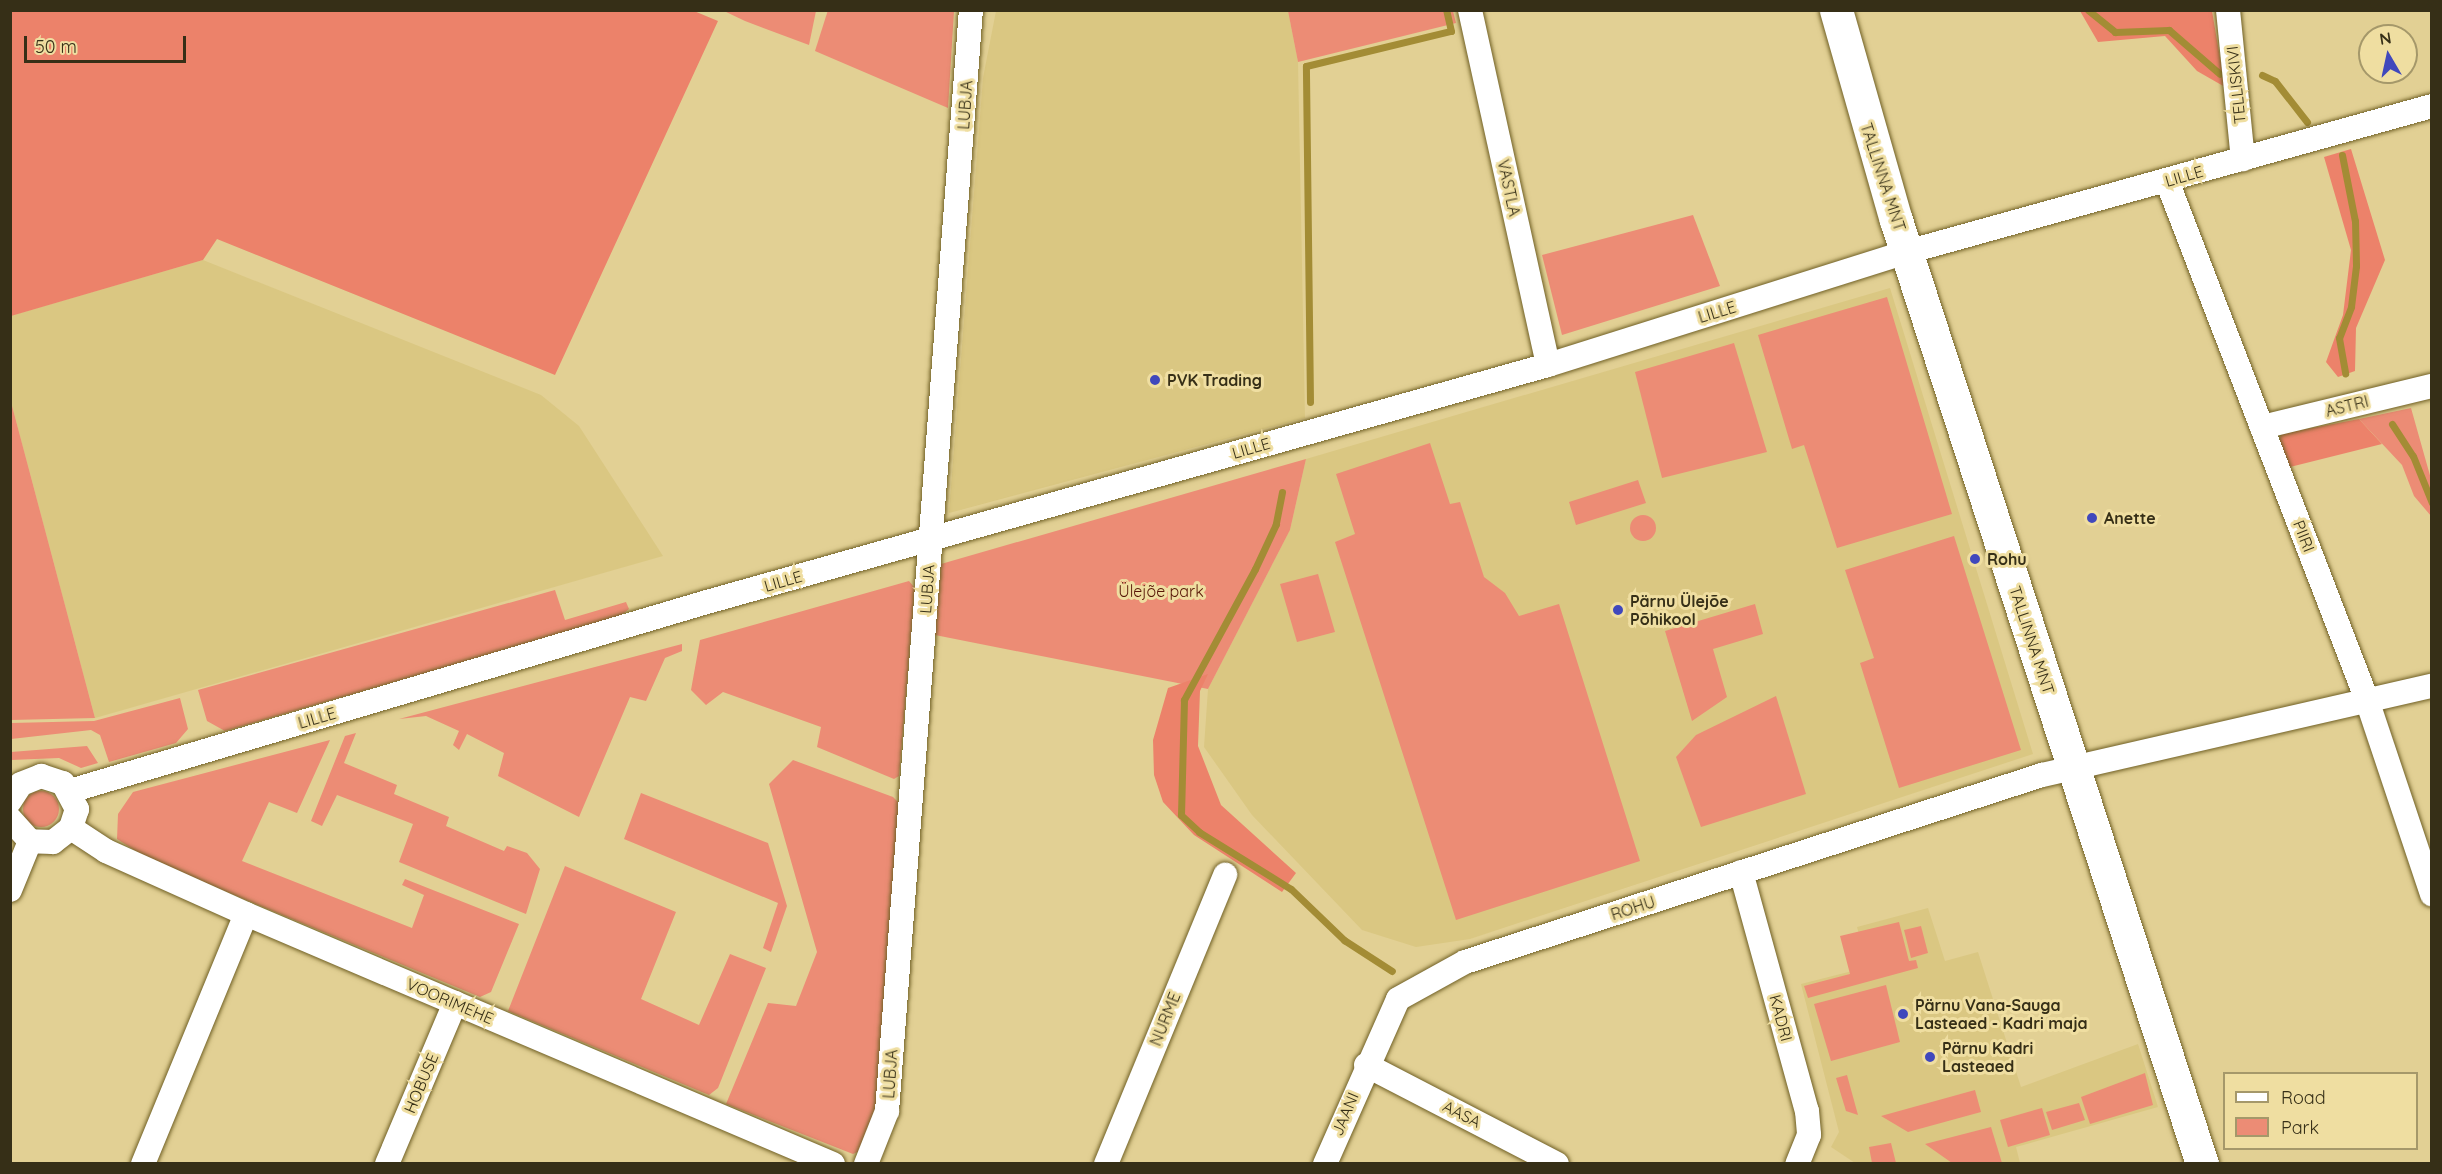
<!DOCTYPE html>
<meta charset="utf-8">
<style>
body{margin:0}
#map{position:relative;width:2442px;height:1174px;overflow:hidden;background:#e2d094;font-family:Quicksand,sans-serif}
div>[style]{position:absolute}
.built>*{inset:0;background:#dac782}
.green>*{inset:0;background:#ec8c75}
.round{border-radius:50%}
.forest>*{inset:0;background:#ec826a}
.stream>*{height:7px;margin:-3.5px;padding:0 3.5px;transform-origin:3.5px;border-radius:3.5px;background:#a38c35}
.roads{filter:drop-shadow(0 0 2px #706025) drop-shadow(0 0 2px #706025)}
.minor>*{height:24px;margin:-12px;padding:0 12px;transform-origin:12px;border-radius:12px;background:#fff}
.secondary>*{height:33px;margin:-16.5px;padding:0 16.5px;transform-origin:16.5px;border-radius:16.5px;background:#fff}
.dots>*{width:16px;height:16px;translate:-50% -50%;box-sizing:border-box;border:3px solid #efdea1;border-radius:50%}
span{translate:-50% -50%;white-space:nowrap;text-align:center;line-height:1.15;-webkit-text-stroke:6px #efdea1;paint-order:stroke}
.street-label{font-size:16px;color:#362f17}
.poi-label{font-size:16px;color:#362f17;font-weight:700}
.left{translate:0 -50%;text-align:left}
.park-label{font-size:16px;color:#571506}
.frame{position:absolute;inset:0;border:12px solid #362f17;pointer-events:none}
.legend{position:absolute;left:2223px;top:1072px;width:195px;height:78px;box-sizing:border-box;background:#efdea1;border:2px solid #a5986a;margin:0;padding:8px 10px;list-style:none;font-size:18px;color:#362f17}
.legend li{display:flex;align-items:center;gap:12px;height:30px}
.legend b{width:30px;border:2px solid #a5986a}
.north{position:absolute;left:2358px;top:24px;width:60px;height:60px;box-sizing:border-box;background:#efdea1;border:2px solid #a5986a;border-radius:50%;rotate:351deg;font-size:16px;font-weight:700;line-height:24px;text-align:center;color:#362f17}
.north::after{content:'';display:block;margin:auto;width:21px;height:27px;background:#4048bc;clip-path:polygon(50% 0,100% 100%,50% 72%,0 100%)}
.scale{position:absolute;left:24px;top:36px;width:162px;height:27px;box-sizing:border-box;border:3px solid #362f17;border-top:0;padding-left:8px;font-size:18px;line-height:21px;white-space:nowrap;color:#362f17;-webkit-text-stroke:4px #efdea1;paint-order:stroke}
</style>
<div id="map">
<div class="built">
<div style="clip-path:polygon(996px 11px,1288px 11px,1298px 62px,1305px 418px,949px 513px,983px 78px)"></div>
<div style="clip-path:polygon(203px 260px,541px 395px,579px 426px,663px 556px,95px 718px,11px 402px,10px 316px)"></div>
<div style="clip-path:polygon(1890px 288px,2033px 754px,1470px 939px,1416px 947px,1362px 930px,1252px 815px,1204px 747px,1208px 689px,1290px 530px,1306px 459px)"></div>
<div style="clip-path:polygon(1928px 908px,1945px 961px,1978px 952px,2021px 1087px,2138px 1044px,2158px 1107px,2016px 1147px,2020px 1163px,1855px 1163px,1831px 1147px,1839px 1132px,1801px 984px,1868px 967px,1857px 927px)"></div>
</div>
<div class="green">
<div style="clip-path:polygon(828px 10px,954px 11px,948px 108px,815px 51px)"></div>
<div style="clip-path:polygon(724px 11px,816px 11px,809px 45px,745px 21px)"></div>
<div style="clip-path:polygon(1288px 11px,1453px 11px,1456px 23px,1298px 62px)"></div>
<div style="clip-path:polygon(1693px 215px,1720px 286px,1562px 335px,1542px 255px)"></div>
<div style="clip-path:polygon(1887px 297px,1952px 514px,1837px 548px,1804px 445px,1792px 449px,1758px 335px)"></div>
<div style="clip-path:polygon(1734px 343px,1767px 452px,1662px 478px,1635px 372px)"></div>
<div style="clip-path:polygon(10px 402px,11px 402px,95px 718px,11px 720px)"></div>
<div style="clip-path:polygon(2411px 408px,2431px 479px,2431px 516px,2414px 496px,2402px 465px,2359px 419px)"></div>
<div style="clip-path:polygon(1430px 443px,1450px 504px,1460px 502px,1484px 577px,1505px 593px,1519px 616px,1559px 604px,1640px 861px,1456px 920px,1335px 542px,1355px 534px,1336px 474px)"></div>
<div style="clip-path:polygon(1306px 459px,1290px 530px,1208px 689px,935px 635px,941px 564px)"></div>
<div style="clip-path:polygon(1638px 480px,1646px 503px,1576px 525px,1569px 502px)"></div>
<div class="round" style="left:1630px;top:515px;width:26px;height:26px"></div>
<div style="clip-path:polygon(1954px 536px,2021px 750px,1899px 788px,1860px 663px,1874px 658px,1845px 570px)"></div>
<div style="clip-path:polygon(1318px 574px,1335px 632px,1297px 642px,1280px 584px)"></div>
<div style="clip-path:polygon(909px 581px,915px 588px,899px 776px,894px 779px,817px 747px,821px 727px,723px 692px,706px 705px,691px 690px,700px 640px)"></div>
<div style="clip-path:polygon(555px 590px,565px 620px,626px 602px,629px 609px,619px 617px,225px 731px,207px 721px,198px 690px)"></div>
<div style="clip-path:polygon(1755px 604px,1763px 634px,1713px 649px,1727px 697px,1692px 721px,1665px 631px)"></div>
<div style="clip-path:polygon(682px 644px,682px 651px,665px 658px,646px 701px,630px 697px,579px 817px,498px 776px,504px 753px,467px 734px,459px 750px,453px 745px,459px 731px,426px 716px,399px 719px)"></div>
<div style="clip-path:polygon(1776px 696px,1806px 794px,1701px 827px,1676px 757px,1696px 735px)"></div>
<div style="clip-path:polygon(180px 698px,188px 729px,176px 743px,109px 762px,100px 735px,91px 730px,11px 739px,11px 723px,94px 721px)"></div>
<div style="clip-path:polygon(356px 733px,344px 763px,397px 785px,394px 794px,449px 817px,446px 826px,504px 851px,507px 846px,527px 853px,540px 869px,526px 914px,399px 862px,413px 824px,337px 795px,322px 826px,311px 821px,345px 736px)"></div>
<div style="clip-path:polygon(330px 740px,297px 813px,269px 802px,242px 861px,412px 928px,424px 895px,402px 885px,405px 879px,519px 924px,491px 992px,480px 997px,150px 860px,117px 839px,118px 814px,133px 792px)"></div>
<div style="clip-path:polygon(87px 746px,98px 763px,81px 768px,59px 758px,11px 760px,11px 752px)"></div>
<div style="clip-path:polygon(793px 760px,893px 797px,902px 806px,880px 1104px,864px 1149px,853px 1154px,726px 1104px,768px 1003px,796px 1006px,817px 952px,769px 784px)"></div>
<div class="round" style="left:23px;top:791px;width:36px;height:36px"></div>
<div style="clip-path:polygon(641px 793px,768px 843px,787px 906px,771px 952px,763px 948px,778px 903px,624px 839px)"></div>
<div style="clip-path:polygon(565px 866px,676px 912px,641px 999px,699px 1025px,730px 954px,766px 968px,718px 1088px,709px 1095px,508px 1011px)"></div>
<div style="clip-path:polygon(1899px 922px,1909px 961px,1916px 960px,1918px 968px,1808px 998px,1804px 986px,1850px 974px,1840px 936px)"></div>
<div style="clip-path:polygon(1921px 926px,1928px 953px,1911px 958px,1904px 930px)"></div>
<div style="clip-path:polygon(1886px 985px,1900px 1042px,1831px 1061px,1814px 1004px)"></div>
<div style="clip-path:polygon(2145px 1073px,2153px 1105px,2090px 1124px,2081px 1097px)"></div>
<div style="clip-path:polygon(1847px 1075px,1858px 1115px,1846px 1111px,1836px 1078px)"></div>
<div style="clip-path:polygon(1975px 1090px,1981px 1112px,1908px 1132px,1881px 1116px)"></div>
<div style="clip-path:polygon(2079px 1103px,2085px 1120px,2052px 1130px,2046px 1112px)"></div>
<div style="clip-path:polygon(2042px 1108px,2050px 1135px,2008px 1147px,2000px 1120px)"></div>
<div style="clip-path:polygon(1991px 1127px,2002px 1163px,1952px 1163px,1925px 1144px)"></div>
<div style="clip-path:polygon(1891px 1143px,1896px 1163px,1872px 1163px,1869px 1147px)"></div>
</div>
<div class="forest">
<div style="clip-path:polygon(694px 11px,718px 21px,555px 375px,217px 239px,203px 260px,11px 316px,11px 11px)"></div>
<div style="clip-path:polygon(2080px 11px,2212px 11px,2225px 87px,2197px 71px,2165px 36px,2098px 42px)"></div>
<div style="clip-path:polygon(2351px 149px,2385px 260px,2356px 328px,2355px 371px,2338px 377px,2326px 362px,2343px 315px,2351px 250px,2324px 157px)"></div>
<div style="clip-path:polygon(2359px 419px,2382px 444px,2290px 467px,2279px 443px,2281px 434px)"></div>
<div style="clip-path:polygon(1208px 674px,1200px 691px,1198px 746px,1221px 805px,1296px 873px,1282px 892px,1194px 835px,1163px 802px,1154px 775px,1153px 740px,1168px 688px)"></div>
</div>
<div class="stream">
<div style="left:2088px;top:10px;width:35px;rotate:39deg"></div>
<div style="left:2115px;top:32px;width:54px;rotate:-2.1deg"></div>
<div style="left:2169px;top:30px;width:67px;rotate:40.8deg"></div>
<div style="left:2262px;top:75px;width:14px;rotate:25deg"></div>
<div style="left:2275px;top:81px;width:52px;rotate:52deg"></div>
<div style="left:2342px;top:155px;width:67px;rotate:78.9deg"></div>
<div style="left:2355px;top:221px;width:45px;rotate:88.7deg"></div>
<div style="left:2356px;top:266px;width:41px;rotate:97deg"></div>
<div style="left:2351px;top:307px;width:33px;rotate:111deg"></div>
<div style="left:2339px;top:338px;width:36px;rotate:80deg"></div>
<div style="left:1310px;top:402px;width:336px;rotate:-90.7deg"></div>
<div style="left:1306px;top:66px;width:149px;rotate:-13.6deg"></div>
<div style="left:1451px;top:31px;width:22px;rotate:-103deg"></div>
<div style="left:2392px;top:424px;width:38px;rotate:57deg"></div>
<div style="left:2413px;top:456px;width:51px;rotate:68deg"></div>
<div style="left:1282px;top:492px;width:33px;rotate:101deg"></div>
<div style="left:1276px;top:524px;width:50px;rotate:115deg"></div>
<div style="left:1255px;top:569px;width:149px;rotate:118.5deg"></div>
<div style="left:1184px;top:700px;width:115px;rotate:91.5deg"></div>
<div style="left:1181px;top:815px;width:25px;rotate:43deg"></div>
<div style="left:1199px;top:832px;width:108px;rotate:31.8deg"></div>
<div style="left:1291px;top:889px;width:74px;rotate:43.9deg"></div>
<div style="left:1344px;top:940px;width:57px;rotate:32.9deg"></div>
</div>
<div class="roads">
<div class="minor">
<div style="left:1470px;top:10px;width:363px;rotate:77.6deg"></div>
<div style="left:2228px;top:10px;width:150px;rotate:84.3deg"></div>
<div style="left:2167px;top:181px;width:556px;rotate:68.93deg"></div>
<div style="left:2367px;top:700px;width:205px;rotate:71.5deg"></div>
<div style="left:2262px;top:427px;width:175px;rotate:-13.6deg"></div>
<div style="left:70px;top:791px;width:664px;rotate:-16.53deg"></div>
<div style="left:707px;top:602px;width:874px;rotate:-15.74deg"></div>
<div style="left:1548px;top:365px;width:376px;rotate:-17.5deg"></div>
<div style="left:1907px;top:252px;width:545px;rotate:-15.54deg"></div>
<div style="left:10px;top:801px;width:20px;rotate:-57deg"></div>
<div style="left:21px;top:784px;width:22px;rotate:-22deg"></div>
<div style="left:41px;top:776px;width:23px;rotate:18deg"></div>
<div style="left:63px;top:783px;width:30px;rotate:62deg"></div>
<div style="left:77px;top:809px;width:20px;rotate:108deg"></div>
<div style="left:71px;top:828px;width:23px;rotate:142deg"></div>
<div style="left:53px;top:842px;width:23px;rotate:-178deg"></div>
<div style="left:30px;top:841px;width:30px;rotate:-132deg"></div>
<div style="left:71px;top:828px;width:42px;rotate:33.3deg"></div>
<div style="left:106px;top:851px;width:154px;rotate:24.2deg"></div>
<div style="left:246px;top:914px;width:638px;rotate:23.07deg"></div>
<div style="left:1741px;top:872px;width:248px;rotate:74.6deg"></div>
<div style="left:1807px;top:1111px;width:24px;rotate:85deg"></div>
<div style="left:1809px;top:1135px;width:31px;rotate:112deg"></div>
<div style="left:10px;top:890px;width:53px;rotate:-67.8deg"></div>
<div style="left:1366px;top:1065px;width:215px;rotate:27.4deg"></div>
<div style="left:143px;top:1164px;width:270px;rotate:-67.6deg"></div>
<div style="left:387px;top:1164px;width:175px;rotate:-67.1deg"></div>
<div style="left:866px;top:1164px;width:57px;rotate:-68.4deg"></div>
<div style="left:887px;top:1111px;width:1104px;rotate:-85.64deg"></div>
<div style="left:1106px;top:1164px;width:313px;rotate:-67.6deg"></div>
<div style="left:1325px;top:1164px;width:180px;rotate:-66.1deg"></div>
<div style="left:1398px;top:999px;width:77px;rotate:-28.9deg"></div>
<div style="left:1465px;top:962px;width:607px;rotate:-17.96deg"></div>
<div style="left:2042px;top:775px;width:400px;rotate:-12.9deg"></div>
</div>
<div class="secondary">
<div style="left:1836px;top:10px;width:218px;rotate:74.1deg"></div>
<div style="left:1896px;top:220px;width:992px;rotate:72.04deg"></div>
</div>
</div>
<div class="dots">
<div style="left:1155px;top:380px;background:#4048bc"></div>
<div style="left:2092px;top:518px;background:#4048bc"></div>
<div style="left:1975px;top:559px;background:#4048bc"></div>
<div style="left:1618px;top:610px;background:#4048bc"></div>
<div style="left:1903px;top:1014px;background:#4048bc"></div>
<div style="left:1930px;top:1057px;background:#4048bc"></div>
</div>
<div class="street-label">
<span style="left:2236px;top:85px;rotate:-96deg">TELLISKIVI</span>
<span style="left:965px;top:105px;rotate:-86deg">LUBJA</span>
<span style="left:2184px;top:176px;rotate:-16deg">LILLE</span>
<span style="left:1883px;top:177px;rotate:72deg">TALLINNA MNT</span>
<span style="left:1509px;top:188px;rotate:78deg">VASTLA</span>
<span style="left:1717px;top:312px;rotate:-17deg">LILLE</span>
<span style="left:2347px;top:406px;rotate:-14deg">ASTRI</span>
<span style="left:1251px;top:448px;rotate:-16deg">LILLE</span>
<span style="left:2304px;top:536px;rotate:69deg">PIIRI</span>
<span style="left:783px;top:581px;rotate:-16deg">LILLE</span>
<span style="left:927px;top:589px;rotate:-86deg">LUBJA</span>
<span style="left:2032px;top:640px;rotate:72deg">TALLINNA MNT</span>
<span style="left:317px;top:718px;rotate:-16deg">LILLE</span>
<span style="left:1633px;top:908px;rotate:-18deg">ROHU</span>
<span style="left:450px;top:1001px;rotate:23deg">VOORIMEHE</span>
<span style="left:1781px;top:1018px;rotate:75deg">KADRI</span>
<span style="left:1165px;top:1019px;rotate:-68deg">NURME</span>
<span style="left:890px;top:1074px;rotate:-86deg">LUBJA</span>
<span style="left:421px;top:1083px;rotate:-67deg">HOBUSE</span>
<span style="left:1345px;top:1114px;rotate:-67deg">JAANI</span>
<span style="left:1462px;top:1114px;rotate:27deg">AASA</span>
</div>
<div class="poi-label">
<span class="left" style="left:1167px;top:380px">PVK Trading</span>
<span class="left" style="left:2104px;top:518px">Anette</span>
<span class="left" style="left:1987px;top:559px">Rohu</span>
<span class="left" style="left:1630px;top:610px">Pärnu Ülejõe<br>Põhikool</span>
<span class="left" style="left:1915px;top:1014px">Pärnu Vana-Sauga<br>Lasteaed - Kadri maja</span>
<span class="left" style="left:1942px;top:1057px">Pärnu Kadri<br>Lasteaed</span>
</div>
<div class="park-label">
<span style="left:1161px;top:591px">Ülejõe park</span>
</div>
<div class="frame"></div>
<ul class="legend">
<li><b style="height:8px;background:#fff"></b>Road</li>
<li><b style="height:16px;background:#ec8c75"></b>Park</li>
</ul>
<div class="north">N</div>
<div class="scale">50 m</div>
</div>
